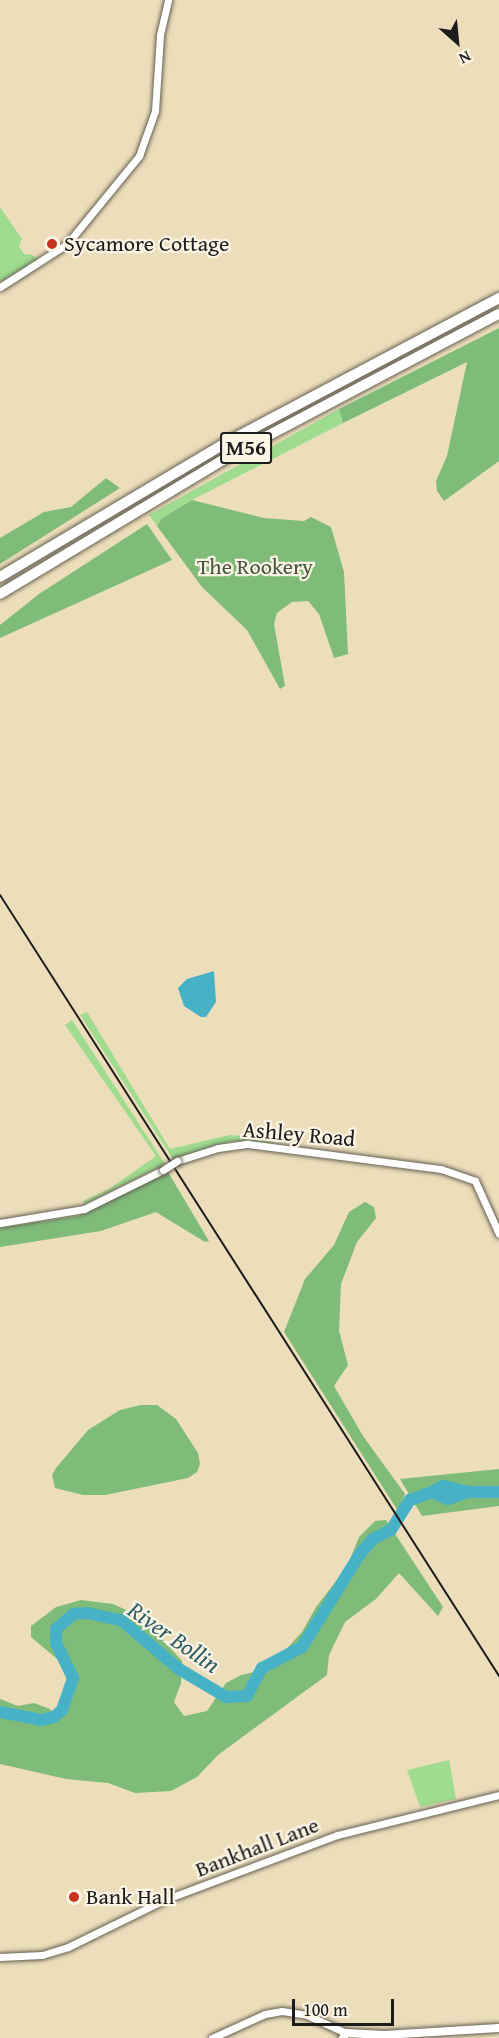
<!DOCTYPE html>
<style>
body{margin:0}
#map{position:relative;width:499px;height:2038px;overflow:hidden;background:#eddebb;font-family:"Gentium Book Plus",serif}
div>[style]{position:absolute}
.green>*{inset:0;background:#9fdc90}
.forest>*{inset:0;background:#7fbc7a}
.water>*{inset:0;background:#47b1c6}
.river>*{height:12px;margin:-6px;padding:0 6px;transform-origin:6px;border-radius:6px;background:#47b1c6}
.roads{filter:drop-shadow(0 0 2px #656054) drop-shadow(0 0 2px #656054)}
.minor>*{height:7px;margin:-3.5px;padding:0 3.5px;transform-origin:3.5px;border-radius:3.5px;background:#fff}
.major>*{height:8px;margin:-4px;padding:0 4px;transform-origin:4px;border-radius:4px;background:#fff}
.highway>*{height:10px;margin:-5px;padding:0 5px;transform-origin:5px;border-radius:5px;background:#fff}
.rail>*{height:2px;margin:-1px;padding:0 1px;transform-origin:1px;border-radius:1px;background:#1c1c1c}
.bridges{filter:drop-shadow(0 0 2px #656054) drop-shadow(0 0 2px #656054)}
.minor-bridge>*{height:7px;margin:-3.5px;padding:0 3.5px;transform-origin:3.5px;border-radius:3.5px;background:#fff}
.dots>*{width:16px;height:16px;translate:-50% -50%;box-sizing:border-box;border:3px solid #fcf5e5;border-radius:50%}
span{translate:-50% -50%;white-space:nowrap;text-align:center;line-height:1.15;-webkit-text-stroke:4.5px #fcf5e5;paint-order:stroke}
.shield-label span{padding:2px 4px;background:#fcf5e5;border:2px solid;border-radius:4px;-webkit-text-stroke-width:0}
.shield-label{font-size:21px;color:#1c1c1c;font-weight:700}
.poi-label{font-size:22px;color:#1c1c1c}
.left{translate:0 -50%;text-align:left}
.park-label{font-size:22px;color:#43563f}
.street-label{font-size:22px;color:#1c1c1c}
.water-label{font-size:24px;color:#2f5f68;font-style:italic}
.north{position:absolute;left:427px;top:12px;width:60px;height:60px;-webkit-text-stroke:4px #fcf5e5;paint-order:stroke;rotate:153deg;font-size:16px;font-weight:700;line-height:24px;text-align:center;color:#1c1c1c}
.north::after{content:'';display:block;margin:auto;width:21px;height:27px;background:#1c1c1c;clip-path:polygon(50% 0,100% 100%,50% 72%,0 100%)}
.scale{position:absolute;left:292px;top:1999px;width:102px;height:27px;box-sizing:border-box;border:3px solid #1c1c1c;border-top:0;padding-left:8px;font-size:18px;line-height:21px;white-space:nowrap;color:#1c1c1c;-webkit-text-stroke:4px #fcf5e5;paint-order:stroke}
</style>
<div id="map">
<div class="green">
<div style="clip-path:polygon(0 207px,22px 239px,19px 247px,25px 255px,31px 254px,39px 260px,0 282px)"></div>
<div style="clip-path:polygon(339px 409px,343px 423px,192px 500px,161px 519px,157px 526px,149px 515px)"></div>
<div style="clip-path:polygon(87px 1012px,170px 1149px,229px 1135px,292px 1139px,296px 1143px,233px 1141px,173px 1159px,80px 1015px)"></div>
<div style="clip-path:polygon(72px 1020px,165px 1164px,85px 1204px,83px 1201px,109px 1189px,156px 1156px,65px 1025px)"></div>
<div style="clip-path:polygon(449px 1760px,456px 1799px,420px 1807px,407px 1770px)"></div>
</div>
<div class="forest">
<div style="clip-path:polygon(499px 328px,499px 461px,444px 501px,437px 491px,436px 481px,447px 456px,467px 362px,343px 423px,339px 409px)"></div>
<div style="clip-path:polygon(106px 478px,120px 488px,0 564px,0 538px,44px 512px,71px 507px)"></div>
<div style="clip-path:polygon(192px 500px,264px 518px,304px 521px,311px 517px,331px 527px,344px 572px,348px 654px,334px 658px,319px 614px,308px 601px,292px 602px,277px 613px,274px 624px,285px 686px,280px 689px,247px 630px,202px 587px,157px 526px,161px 519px)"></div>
<div style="clip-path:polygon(147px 524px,172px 560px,0 638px,0 625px,39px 594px)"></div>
<div style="clip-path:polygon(168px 1172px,209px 1241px,205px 1242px,156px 1212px,101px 1231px,0 1247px,0 1228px,78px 1216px)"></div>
<div style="clip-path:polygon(365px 1202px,374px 1207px,376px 1218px,357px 1242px,341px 1284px,339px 1331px,348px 1365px,334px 1386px,363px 1436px,405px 1494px,398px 1511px,284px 1332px,305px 1279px,334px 1245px,349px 1212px)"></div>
<div style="clip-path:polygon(141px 1405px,157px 1405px,176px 1419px,198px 1453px,200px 1464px,197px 1472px,188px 1478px,105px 1495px,83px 1495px,55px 1488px,52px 1475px,56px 1468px,88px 1430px,120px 1410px)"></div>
<div style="clip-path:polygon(499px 1469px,499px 1506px,422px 1516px,400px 1479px)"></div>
<div style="clip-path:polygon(386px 1520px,443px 1607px,438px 1616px,399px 1573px,376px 1599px,345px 1622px,329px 1655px,327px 1675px,218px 1755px,197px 1777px,171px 1791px,135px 1793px,108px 1783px,66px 1779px,0 1764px,0 1699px,18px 1706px,34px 1703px,50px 1709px,55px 1717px,72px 1686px,69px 1669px,31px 1637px,31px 1626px,56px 1607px,81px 1600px,113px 1604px,144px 1618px,182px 1661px,181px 1683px,174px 1702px,184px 1716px,207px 1711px,226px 1683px,241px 1675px,268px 1669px,302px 1632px,316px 1607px,347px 1567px,359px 1537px,375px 1521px)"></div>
</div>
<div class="water">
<div style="clip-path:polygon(214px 971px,216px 1002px,206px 1017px,201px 1017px,184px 1006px,178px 988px,187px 979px)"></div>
</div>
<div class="river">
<div style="left:432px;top:1492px;width:13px;rotate:-29deg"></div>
<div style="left:443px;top:1486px;width:26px;rotate:13deg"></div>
<div style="left:468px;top:1492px;width:31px"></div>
<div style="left:0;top:1712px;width:43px;rotate:10.8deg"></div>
<div style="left:42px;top:1720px;width:12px;rotate:-14deg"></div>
<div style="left:54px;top:1717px;width:11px;rotate:-41deg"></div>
<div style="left:62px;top:1710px;width:34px;rotate:-71deg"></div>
<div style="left:73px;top:1678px;width:39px;rotate:-116deg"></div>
<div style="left:56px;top:1643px;width:14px;rotate:-90deg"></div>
<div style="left:56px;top:1629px;width:23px;rotate:-41deg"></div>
<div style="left:73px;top:1614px;width:14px;rotate:-4deg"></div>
<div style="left:87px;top:1613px;width:35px;rotate:12deg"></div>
<div style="left:121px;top:1620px;width:76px;rotate:40.2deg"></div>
<div style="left:179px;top:1669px;width:55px;rotate:30.8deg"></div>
<div style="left:226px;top:1697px;width:21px;rotate:-3deg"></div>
<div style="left:247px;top:1696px;width:32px;rotate:-62deg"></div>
<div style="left:262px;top:1668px;width:45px;rotate:-27.7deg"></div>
<div style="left:302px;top:1647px;width:110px;rotate:-58.1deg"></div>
<div style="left:360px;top:1554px;width:20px;rotate:-49deg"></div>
<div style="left:373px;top:1539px;width:20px;rotate:-27deg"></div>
<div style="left:391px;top:1530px;width:36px;rotate:-58deg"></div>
<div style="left:410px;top:1500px;width:23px;rotate:-20deg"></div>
<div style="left:432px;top:1492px;width:17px;rotate:24deg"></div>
<div style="left:448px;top:1499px;width:21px;rotate:-19deg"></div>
</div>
<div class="roads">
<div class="minor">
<div style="left:0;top:287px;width:80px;rotate:-32.7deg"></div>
<div style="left:67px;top:244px;width:114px;rotate:-50.7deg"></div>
<div style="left:139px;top:156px;width:48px;rotate:-70.4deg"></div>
<div style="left:155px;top:111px;width:76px;rotate:-86.2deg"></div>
<div style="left:160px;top:35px;width:36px;rotate:-77deg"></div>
<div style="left:177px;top:1161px;width:43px;rotate:-17.6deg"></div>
<div style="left:218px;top:1148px;width:30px;rotate:-8deg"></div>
<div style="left:248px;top:1144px;width:195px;rotate:7.4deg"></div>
<div style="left:441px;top:1169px;width:36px;rotate:19deg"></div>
<div style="left:475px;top:1181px;width:58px;rotate:65.6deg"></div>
<div style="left:0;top:1223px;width:85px;rotate:-9.5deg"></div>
<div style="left:84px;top:1209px;width:88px;rotate:-26.3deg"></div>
<div style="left:0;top:1957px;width:42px;rotate:-2.7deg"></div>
<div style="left:42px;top:1955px;width:27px;rotate:-17deg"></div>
<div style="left:68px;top:1947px;width:107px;rotate:-26.1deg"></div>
<div style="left:164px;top:1900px;width:185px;rotate:-20.6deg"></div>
<div style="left:337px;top:1835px;width:167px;rotate:-13.9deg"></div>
<div style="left:212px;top:2038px;width:58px;rotate:-24.4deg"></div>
<div style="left:265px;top:2014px;width:17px;rotate:-10deg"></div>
<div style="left:282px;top:2011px;width:25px;rotate:9deg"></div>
<div style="left:307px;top:2015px;width:43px;rotate:24.8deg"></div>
</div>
<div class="major">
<div style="left:343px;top:2038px;width:6px;rotate:-59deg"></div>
<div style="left:346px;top:2033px;width:38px;rotate:3deg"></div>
<div style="left:384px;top:2035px;width:115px;rotate:-3.5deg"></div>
</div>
<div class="highway">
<div style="left:0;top:577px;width:266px;rotate:-30.7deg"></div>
<div style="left:229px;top:441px;width:306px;rotate:-27.9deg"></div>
<div style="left:0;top:594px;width:274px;rotate:-31deg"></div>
<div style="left:235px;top:453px;width:298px;rotate:-27.8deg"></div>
</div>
</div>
<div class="rail">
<div style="left:0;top:895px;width:927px;rotate:57.42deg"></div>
</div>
<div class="bridges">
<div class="minor-bridge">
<div style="left:163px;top:1170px;width:17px;rotate:-33deg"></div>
</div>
</div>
<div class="dots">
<div style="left:52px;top:244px;background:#c8321e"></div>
<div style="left:74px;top:1897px;background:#c8321e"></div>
</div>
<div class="shield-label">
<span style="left:246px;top:448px">M56</span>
</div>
<div class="poi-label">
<span class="left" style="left:64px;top:244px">Sycamore Cottage</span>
<span class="left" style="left:86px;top:1897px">Bank Hall</span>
</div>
<div class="park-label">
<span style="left:255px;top:567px">The Rookery</span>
</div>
<div class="street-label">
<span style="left:299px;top:1134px;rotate:5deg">Ashley Road</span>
<span style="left:257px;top:1847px;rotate:-21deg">Bankhall Lane</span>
</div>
<div class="water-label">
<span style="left:174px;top:1637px;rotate:35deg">River Bollin</span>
</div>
<div class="north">N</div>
<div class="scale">100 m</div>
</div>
